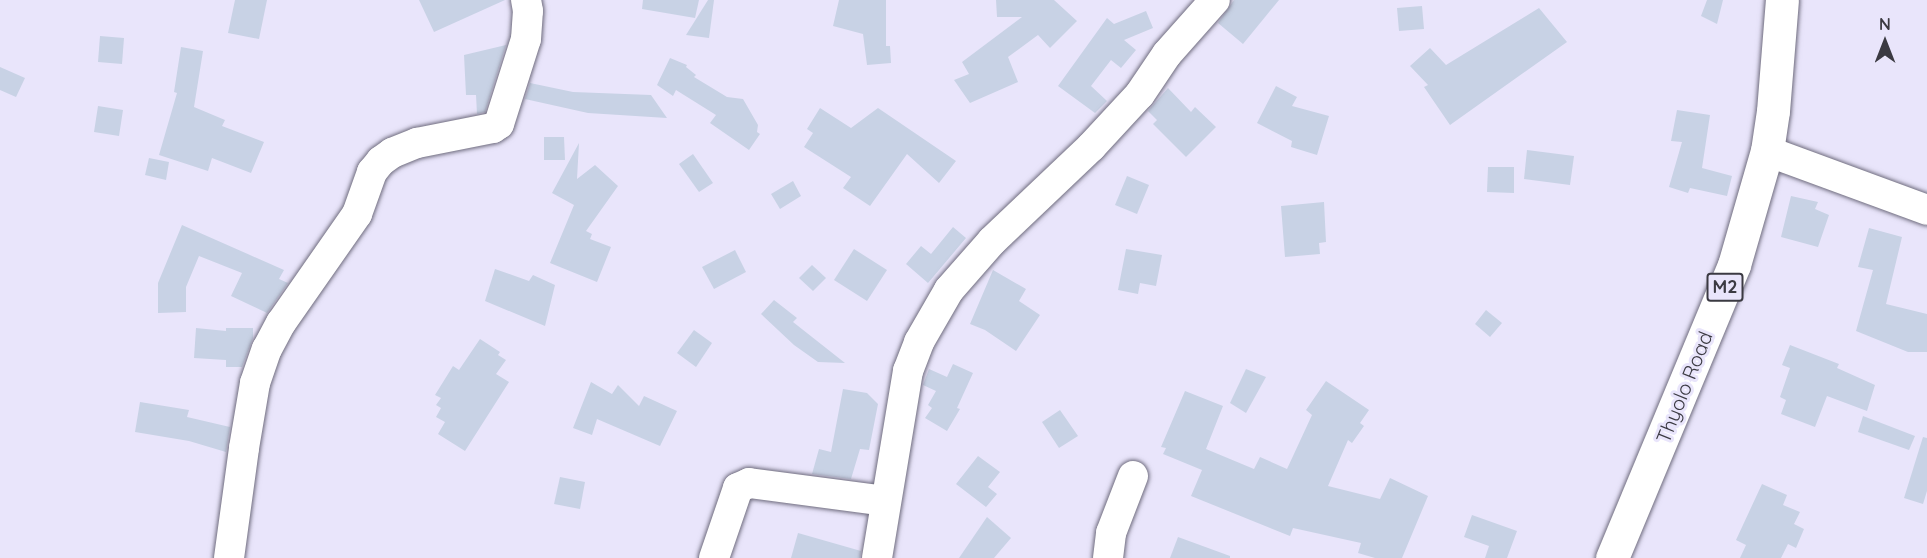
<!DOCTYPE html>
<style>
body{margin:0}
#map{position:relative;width:1927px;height:558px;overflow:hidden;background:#e9e5fb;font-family:Quicksand,sans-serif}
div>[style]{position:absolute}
.building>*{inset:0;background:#c8d2e5}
.roads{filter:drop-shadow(0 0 2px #6f6c7e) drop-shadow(0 0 2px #6f6c7e)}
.minor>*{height:30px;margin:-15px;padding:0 15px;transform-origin:15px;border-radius:15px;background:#fff}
.highway>*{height:33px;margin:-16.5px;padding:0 16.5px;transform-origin:16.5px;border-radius:16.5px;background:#fff}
span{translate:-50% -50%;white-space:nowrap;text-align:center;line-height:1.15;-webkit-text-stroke:6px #e9e5fb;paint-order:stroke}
.shield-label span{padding:2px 4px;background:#e9e5fb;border:2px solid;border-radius:4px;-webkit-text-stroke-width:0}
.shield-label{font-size:18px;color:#3b3a42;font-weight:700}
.street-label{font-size:20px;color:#3b3a42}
.north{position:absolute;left:1855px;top:12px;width:60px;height:60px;-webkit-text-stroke:4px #e9e5fb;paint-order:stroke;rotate:0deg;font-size:16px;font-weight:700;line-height:24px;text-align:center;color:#3b3a42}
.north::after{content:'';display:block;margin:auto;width:21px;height:27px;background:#3b3a42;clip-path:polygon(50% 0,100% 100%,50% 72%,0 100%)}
</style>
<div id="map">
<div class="building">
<div style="clip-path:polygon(235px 0,267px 0,259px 39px,228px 33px)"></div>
<div style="clip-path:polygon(419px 0,505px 0,434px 32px)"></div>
<div style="clip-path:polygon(643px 0,699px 0,695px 18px,642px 9px)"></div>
<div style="clip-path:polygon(708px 0,714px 0,709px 38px,686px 35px)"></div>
<div style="clip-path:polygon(839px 0,886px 0,886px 46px,890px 46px,891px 63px,867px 65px,863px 34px,833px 26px)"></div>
<div style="clip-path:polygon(996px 0,1054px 0,1077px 21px,1050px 48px,1038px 35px,1008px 57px,1018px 82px,970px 103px,954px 80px,969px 74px,962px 62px,1022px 17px,997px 17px)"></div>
<div style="clip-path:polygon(1234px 0,1279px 0,1243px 44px,1218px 23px)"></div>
<div style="clip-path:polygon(1707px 0,1723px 0,1717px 24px,1701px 16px)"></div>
<div style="clip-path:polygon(1422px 6px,1424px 29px,1399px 31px,1397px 8px)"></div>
<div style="clip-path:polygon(1539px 8px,1567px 42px,1450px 125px,1424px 87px,1428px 85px,1410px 66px,1430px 48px,1446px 65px)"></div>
<div style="clip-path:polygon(1146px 11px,1153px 28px,1124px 40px,1136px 50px,1121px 68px,1111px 60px,1091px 86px,1107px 101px,1095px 113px,1058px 86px,1107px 18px,1114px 24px)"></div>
<div style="clip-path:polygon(100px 36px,124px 38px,122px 64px,98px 62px)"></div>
<div style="clip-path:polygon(506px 45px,485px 112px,477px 114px,476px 95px,466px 95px,464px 55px)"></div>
<div style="clip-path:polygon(181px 47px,203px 51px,194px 107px,225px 120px,222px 126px,264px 142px,251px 173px,212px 158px,208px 171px,159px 155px,177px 93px,174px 92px)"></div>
<div style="clip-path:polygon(670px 58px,687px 65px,686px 67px,696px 75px,694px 77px,727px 97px,743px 99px,758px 125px,757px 132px,760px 134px,749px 150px,710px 123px,716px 115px,676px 90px,673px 96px,657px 85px)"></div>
<div style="clip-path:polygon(0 67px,25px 78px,16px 97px,0 90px)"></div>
<div style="clip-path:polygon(530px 83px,573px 92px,651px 95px,667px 118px,588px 113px,525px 99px)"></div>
<div style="clip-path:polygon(1276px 86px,1297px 97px,1292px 106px,1329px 116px,1317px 155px,1291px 147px,1292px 141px,1257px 123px)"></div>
<div style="clip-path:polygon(1168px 88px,1191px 112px,1195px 107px,1216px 127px,1186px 157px,1153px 124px,1157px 120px,1148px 111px)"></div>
<div style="clip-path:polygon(98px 106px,123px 110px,119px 136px,94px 132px)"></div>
<div style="clip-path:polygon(820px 108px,851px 128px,878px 108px,956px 161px,939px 183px,907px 154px,870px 206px,843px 188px,851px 177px,804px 147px,813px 133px,807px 129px)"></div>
<div style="clip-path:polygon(1677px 110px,1710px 115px,1702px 168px,1732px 176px,1727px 196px,1690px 188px,1688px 193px,1669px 187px,1682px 142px,1671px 141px)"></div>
<div style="clip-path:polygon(544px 137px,564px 137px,565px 160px,544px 160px)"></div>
<div style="clip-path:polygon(579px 143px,577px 179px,595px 165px,618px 186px,586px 231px,592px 234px,590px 239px,611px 247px,597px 282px,550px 263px,574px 205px,552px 193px)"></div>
<div style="clip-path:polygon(1527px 150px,1574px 156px,1570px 185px,1524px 179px)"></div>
<div style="clip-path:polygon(693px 154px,713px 183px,699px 192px,679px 164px)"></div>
<div style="clip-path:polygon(149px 158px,169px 162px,166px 180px,145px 175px)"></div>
<div style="clip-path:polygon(1488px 167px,1514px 167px,1514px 193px,1487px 192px)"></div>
<div style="clip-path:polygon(1127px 176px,1149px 185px,1137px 214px,1115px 205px)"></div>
<div style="clip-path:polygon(793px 181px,801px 196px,780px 209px,771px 194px)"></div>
<div style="clip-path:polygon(1791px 196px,1818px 202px,1815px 209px,1829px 215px,1818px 247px,1781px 237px)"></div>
<div style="clip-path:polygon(1324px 202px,1326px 242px,1319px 243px,1320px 254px,1285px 257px,1281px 206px)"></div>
<div style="clip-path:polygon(182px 225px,284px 270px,279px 279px,288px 283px,267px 313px,231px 296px,242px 273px,199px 256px,186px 287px,186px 312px,158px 313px,158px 283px)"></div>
<div style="clip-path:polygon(953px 227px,966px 238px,928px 283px,906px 264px,921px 246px,931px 254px)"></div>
<div style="clip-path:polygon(1869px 228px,1902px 237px,1886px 304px,1927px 314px,1927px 352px,1908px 352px,1856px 331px,1873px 270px,1858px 267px)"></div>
<div style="clip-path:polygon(854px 249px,887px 270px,867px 301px,834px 280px)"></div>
<div style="clip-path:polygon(1126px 249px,1162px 255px,1156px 286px,1140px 283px,1138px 294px,1118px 290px)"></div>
<div style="clip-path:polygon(735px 250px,746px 272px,714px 289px,702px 267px)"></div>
<div style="clip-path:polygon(812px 265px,826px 278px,813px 291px,799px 278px)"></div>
<div style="clip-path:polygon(495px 269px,529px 281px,533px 275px,555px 285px,545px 326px,485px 301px)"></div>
<div style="clip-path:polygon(993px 270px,1026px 289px,1019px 301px,1040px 315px,1016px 351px,985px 330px,970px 324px)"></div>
<div style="clip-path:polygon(774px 300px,797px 318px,793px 322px,845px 363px,818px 362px,794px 345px,761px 314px)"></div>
<div style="clip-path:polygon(1486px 310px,1502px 323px,1490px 337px,1475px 324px)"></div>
<div style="clip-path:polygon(196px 328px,226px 331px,226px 328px,253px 328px,253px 338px,242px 367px,226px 367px,226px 360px,194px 358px)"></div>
<div style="clip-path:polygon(694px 330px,712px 343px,696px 367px,677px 353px)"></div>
<div style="clip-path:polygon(480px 339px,500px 352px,498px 355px,506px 360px,496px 374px,509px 382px,465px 451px,438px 434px,445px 422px,436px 417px,441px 408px,436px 405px,441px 398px,435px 395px,453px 366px,459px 370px)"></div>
<div style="clip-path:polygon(1790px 345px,1839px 364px,1837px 368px,1875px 385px,1867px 411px,1827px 396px,1815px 427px,1781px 414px,1786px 400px,1780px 397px,1790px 368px,1782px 365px)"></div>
<div style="clip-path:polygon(953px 364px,973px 373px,957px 408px,960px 409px,947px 431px,925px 418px,932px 408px,928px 405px,936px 391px,923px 385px,929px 369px,947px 377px)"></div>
<div style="clip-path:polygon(1246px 369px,1266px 377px,1246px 413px,1230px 403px)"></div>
<div style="clip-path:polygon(1326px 381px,1369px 410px,1360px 423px,1364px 426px,1352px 443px,1348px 440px,1328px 486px,1380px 499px,1390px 478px,1428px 496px,1402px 558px,1375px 558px,1358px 553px,1361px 543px,1293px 528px,1290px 536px,1191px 496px,1202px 470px,1163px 454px,1166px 448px,1161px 447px,1185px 391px,1223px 406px,1206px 449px,1254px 469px,1260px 457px,1287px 469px,1312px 415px,1306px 410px)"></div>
<div style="clip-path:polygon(591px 382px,612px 394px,618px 385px,639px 406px,644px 396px,677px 411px,660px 446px,597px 419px,592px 435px,573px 428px)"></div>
<div style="clip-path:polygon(843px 389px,867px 393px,878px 404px,869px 450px,860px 449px,851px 479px,812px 474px,819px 449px,831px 452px)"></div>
<div style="clip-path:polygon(140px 402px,189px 410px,187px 417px,230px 427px,226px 452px,189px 441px,135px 432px)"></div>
<div style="clip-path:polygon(1060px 410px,1078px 436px,1059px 448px,1042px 422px)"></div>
<div style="clip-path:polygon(1863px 416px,1915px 436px,1909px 450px,1858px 432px)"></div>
<div style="clip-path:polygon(1923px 437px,1927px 438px,1927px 491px,1923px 504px,1904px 498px)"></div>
<div style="clip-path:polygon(978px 456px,1000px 472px,988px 487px,997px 494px,986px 507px,956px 484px)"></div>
<div style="clip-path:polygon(560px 477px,585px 482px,580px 509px,554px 504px)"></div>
<div style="clip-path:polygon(1762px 484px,1787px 495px,1783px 505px,1800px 512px,1794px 524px,1804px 529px,1796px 548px,1788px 544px,1781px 558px,1740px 558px,1746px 545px,1736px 540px)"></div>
<div style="clip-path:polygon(1472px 515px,1517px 531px,1507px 558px,1485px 558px,1489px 546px,1464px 537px)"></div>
<div style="clip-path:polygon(987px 517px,1011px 538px,994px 558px,959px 558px)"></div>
<div style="clip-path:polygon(798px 533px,861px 551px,860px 558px,791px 558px)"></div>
<div style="clip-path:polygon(1178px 537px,1230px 556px,1230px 558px,1170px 558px)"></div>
</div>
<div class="roads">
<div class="minor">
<div style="left:1767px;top:151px;width:171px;rotate:20.2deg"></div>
<div style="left:229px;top:558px;width:111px;rotate:-82.2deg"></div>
<div style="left:244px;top:448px;width:66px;rotate:-80.4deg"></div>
<div style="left:255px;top:383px;width:36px;rotate:-71deg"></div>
<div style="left:267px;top:349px;width:30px;rotate:-62deg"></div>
<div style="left:281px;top:323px;width:133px;rotate:-55.1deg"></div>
<div style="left:357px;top:214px;width:45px;rotate:-70.3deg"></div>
<div style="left:372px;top:172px;width:14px;rotate:-51deg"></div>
<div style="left:381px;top:161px;width:14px;rotate:-36deg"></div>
<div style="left:392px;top:153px;width:27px;rotate:-22deg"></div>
<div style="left:417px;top:143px;width:77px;rotate:-11.2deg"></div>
<div style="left:493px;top:128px;width:7px;rotate:-34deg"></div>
<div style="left:499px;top:124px;width:89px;rotate:-72.4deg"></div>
<div style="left:526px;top:39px;width:28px;rotate:-86deg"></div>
<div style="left:528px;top:11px;width:11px;rotate:-100deg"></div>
<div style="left:714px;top:558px;width:74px;rotate:-71.1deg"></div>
<div style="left:738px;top:488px;width:12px;rotate:-24deg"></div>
<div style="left:749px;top:483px;width:137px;rotate:7.5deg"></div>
<div style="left:877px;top:558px;width:190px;rotate:-80.6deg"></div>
<div style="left:908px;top:371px;width:31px;rotate:-69deg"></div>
<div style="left:919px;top:342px;width:60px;rotate:-60deg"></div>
<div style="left:949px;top:290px;width:65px;rotate:-48.7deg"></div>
<div style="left:992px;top:241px;width:137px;rotate:-43.5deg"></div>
<div style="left:1091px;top:147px;width:72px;rotate:-47.2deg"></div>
<div style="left:1140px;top:94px;width:48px;rotate:-56deg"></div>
<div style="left:1167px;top:54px;width:72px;rotate:-48.4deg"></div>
<div style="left:1108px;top:558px;width:25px;rotate:-83deg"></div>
<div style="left:1111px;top:533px;width:61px;rotate:-68.9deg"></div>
</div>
<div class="highway">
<div style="left:1612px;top:558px;width:317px;rotate:-67.4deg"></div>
<div style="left:1734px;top:265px;width:119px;rotate:-73.9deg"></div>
<div style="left:1767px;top:151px;width:40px;rotate:-81.5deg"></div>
<div style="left:1773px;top:111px;width:111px;rotate:-85.4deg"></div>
</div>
</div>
<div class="shield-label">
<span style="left:1725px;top:287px">M2</span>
</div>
<div class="street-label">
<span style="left:1684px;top:387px;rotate:-68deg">Thyolo Road</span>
</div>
<div class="north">N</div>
</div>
